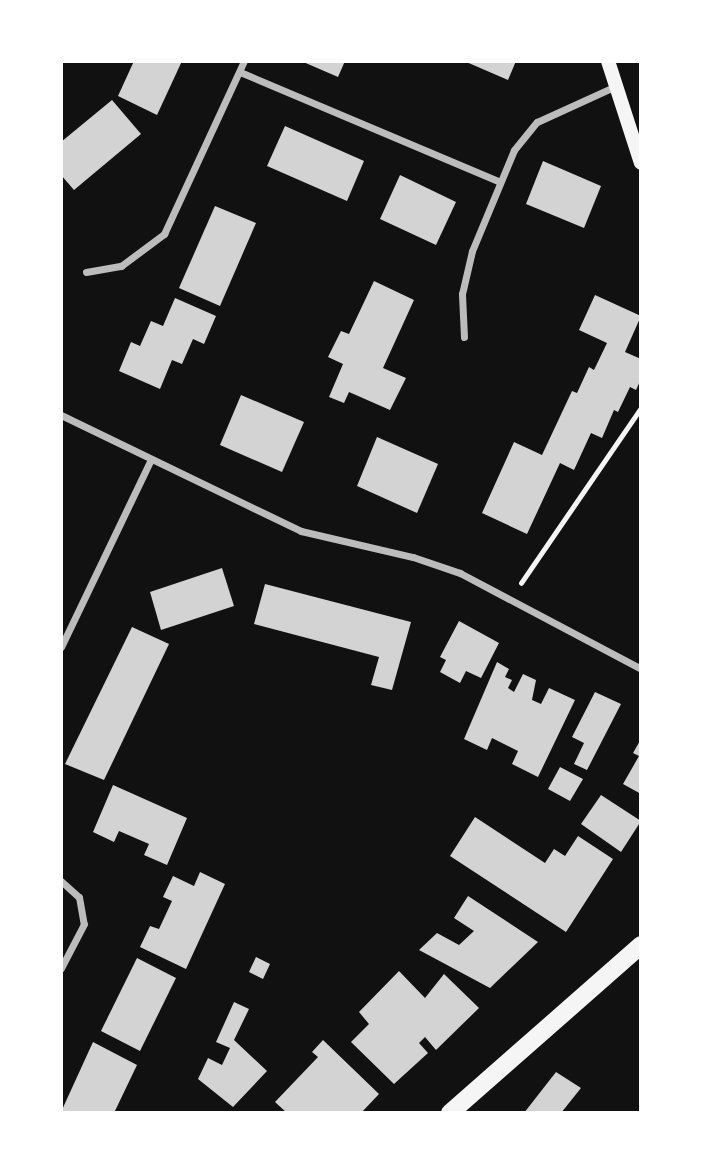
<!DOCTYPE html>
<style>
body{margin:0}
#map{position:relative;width:702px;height:1174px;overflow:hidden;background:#111;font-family:Manrope,sans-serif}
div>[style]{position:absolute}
.building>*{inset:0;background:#d3d3d3}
.path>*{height:4.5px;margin:-2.25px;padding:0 2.25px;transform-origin:2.25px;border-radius:2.25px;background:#f5f5f5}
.minor>*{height:7px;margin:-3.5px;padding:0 3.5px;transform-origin:3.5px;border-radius:3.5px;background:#bcbcbc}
.secondary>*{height:14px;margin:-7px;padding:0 7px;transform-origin:7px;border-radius:7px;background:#f5f5f5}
.primary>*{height:18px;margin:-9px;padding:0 9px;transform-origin:9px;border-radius:9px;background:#f5f5f5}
span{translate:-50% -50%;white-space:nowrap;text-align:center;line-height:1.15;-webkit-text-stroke:6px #fff;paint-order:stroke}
.frame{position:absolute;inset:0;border:63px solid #fff;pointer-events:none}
</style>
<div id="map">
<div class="building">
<div style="clip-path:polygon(134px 61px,182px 61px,157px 115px,118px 96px)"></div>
<div style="clip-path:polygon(301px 61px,345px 61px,338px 77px)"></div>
<div style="clip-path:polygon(464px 61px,516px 61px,508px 80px)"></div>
<div style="clip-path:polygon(112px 100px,141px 134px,74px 190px,61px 175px,61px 142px)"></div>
<div style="clip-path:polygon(285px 126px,364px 161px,347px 201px,267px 166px)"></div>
<div style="clip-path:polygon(543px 161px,601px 186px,584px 228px,526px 204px)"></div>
<div style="clip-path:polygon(400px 175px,456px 202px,436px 245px,380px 219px)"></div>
<div style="clip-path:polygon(215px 206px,256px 223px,220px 306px,179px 288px)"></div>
<div style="clip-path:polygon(374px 281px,414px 300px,383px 368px,406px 378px,390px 410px,349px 392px,344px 403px,329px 397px,343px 364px,328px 357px,341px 331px,349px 334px)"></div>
<div style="clip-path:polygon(595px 295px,641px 316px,625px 352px,641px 359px,641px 379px,636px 390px,630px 387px,618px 412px,614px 410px,602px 438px,591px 433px,574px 470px,560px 463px,527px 534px,482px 513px,514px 442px,542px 455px,572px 391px,577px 393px,589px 367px,594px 370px,607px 343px,579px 330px)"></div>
<div style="clip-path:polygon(175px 298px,216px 316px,204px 344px,193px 339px,182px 364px,172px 360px,160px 389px,119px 371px,131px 342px,140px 346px,151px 321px,163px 326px)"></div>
<div style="clip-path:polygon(241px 395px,304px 422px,282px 472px,220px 445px)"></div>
<div style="clip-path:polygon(377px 437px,438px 464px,417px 513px,357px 486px)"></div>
<div style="clip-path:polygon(222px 568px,234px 606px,161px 630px,150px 592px)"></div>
<div style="clip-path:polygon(265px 584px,411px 622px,392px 690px,371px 685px,379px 657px,254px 624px)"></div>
<div style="clip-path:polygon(459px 621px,499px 643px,481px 678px,466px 671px,460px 683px,440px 672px,446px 660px,440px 657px)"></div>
<div style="clip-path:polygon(132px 627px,169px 644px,104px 780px,65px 764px)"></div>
<div style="clip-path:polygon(497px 662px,509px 669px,505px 677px,512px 680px,508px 688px,514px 692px,523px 674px,536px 680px,532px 700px,541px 704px,549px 688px,575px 700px,538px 777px,512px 764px,518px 751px,492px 738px,487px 750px,464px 739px)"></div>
<div style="clip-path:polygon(595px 692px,621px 704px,587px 770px,574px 764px,584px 743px,572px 737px)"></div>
<div style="clip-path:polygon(641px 739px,641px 794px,623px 784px,639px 756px,633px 753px)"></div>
<div style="clip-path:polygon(560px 767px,583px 779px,570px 801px,548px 789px)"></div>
<div style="clip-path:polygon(113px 785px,187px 818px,167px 865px,144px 855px,149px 844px,119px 831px,114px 842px,93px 832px)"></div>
<div style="clip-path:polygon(601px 795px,641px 821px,621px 852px,581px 824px)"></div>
<div style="clip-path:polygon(475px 817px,545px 863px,554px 849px,565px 856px,578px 836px,613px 859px,566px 932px,450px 856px)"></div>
<div style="clip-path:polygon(200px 872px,225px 884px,186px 969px,140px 947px,150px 926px,159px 929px,172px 901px,163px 897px,173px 876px,194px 886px)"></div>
<div style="clip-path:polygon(468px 896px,538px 942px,490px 988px,419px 950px,437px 933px,459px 945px,474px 931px,454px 918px)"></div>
<div style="clip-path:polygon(256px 957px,270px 964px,263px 979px,249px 972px)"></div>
<div style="clip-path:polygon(137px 958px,176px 978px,140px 1051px,101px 1031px)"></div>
<div style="clip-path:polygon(399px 971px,425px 998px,444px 974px,479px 1008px,436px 1050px,425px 1037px,419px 1043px,428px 1053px,394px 1084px,351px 1042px,369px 1024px,359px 1012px)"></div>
<div style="clip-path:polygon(234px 1002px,249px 1009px,234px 1040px,267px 1071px,233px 1107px,198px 1079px,208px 1058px,222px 1065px,230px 1048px,216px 1042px)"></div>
<div style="clip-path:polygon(323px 1040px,379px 1094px,361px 1113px,287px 1113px,275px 1102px,318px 1057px,312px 1052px)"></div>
<div style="clip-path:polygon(93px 1042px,137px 1065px,114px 1113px,61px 1112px)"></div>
<div style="clip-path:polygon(556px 1072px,581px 1088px,561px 1113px,524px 1113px)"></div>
</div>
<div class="path">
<div style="left:521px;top:583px;width:212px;rotate:-55.6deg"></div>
</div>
<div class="minor">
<div style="left:240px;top:72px;width:282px;rotate:22.9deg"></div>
<div style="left:86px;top:272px;width:36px;rotate:-10deg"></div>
<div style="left:121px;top:266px;width:54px;rotate:-36.7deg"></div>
<div style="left:164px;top:234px;width:191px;rotate:-65.2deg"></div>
<div style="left:464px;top:337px;width:43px;rotate:-92.7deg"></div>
<div style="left:462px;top:294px;width:44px;rotate:-76.9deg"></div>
<div style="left:472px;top:251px;width:109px;rotate:-67.4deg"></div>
<div style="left:514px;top:150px;width:36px;rotate:-51deg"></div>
<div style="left:537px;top:122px;width:87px;rotate:-24.5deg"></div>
<div style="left:61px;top:415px;width:267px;rotate:25.8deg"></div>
<div style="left:301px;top:531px;width:115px;rotate:13.1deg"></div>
<div style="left:413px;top:557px;width:50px;rotate:18.8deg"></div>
<div style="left:460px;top:573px;width:205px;rotate:27.9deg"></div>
<div style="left:61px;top:647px;width:208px;rotate:-64.4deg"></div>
<div style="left:61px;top:881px;width:24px;rotate:42deg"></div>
<div style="left:79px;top:897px;width:27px;rotate:80deg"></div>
<div style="left:84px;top:924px;width:50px;rotate:117.6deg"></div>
</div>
<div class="secondary">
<div style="left:608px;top:61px;width:107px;rotate:72.1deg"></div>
</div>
<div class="primary">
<div style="left:450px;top:1113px;width:254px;rotate:-41.3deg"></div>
</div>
<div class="frame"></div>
</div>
